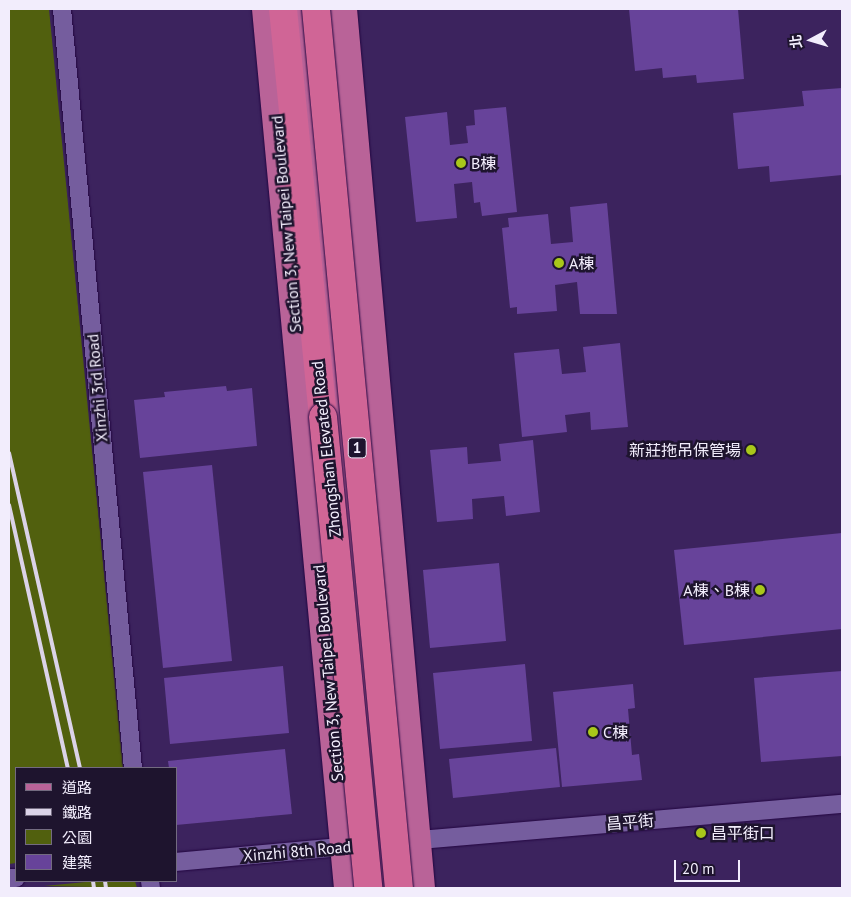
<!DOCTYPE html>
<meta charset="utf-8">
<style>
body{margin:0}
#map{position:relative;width:851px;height:897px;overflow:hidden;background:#3c235e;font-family:"PT Sans","Noto Sans TC",sans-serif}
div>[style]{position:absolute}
.green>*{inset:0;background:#51600e}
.building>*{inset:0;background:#67439a}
.roads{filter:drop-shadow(0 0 1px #230641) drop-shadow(0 0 1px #230641)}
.minor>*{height:18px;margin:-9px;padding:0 9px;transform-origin:9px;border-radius:9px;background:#755d9e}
.primary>*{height:28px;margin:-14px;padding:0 14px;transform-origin:14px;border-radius:14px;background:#b96398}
.trunk>*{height:28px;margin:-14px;padding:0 14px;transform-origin:14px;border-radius:14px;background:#d06596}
.rail>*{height:4px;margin:-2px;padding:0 2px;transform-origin:2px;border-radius:2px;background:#dbd3e8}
.bridges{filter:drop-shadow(0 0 1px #230641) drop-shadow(0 0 1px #230641)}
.trunk-bridge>*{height:28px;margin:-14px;padding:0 14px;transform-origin:14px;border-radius:14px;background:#d06596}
.dots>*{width:14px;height:14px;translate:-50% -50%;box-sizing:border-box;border:2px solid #1e142e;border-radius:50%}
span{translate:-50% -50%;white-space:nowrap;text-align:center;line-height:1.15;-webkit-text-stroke:5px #1e142e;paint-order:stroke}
.shield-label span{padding:1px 4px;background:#1e142e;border:1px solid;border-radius:4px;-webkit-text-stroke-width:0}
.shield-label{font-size:15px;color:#f2edfc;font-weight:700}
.poi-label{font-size:16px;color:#f2edfc}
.left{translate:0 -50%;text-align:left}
.right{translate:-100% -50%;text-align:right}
.street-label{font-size:16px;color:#f2edfc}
.frame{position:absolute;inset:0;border:10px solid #f2edfc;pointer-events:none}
.legend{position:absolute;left:15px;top:767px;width:162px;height:115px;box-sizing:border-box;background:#1e142e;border:1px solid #736b80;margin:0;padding:6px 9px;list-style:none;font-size:15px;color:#f2edfc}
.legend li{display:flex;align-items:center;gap:10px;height:25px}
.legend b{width:25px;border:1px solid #736b80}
.north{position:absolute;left:786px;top:15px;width:50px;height:50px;-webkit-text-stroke:4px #1e142e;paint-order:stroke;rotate:264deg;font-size:14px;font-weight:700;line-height:20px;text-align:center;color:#f2edfc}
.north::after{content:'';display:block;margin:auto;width:18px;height:22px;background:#f2edfc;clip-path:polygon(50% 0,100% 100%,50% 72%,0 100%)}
.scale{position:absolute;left:674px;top:860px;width:66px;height:22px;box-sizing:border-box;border:2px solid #f2edfc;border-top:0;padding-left:6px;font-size:15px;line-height:18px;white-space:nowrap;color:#f2edfc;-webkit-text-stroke:4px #1e142e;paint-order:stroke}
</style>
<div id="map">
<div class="green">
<div style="clip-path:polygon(9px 9px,49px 9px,123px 768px,16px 768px,16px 863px,9px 864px)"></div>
<div style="clip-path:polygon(96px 881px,135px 881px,137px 888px,44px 886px)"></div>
</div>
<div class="building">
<div style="clip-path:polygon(629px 9px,738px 9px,744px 79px,697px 83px,696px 75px,663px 78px,662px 68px,635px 71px)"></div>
<div style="clip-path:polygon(842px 88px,842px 175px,770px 182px,769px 166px,738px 169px,733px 113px,804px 106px,802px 91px)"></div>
<div style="clip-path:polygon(506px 107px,517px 212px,482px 216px,480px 202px,474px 203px,472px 182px,454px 184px,457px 218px,416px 222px,405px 117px,447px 112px,450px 145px,468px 143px,466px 126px,475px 125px,474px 110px)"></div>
<div style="clip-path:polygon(607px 203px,617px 314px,580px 314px,577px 282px,555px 285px,557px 311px,517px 314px,517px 307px,510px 308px,502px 228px,509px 227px,508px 218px,548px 214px,551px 244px,573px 242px,570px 207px)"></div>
<div style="clip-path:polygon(620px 343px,628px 427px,591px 430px,590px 412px,565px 415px,567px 432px,522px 437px,514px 353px,559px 349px,562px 374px,586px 372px,583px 347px)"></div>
<div style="clip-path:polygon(226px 386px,227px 391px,252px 388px,257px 446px,140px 458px,134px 400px,165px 397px,164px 392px)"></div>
<div style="clip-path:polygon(533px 440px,540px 512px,506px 516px,504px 496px,472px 499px,473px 519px,437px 522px,430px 450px,467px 447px,468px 464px,501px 461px,499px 444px)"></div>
<div style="clip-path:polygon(212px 465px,232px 661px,163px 668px,143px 472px)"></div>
<div style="clip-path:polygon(842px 533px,842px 629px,684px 645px,674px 550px)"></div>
<div style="clip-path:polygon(499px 563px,506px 641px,430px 648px,423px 570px)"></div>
<div style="clip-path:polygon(525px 664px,532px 741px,440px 749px,433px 673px)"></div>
<div style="clip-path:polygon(283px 666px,289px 733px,170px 744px,164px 678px)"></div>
<div style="clip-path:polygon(842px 671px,842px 756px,761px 762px,754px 678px)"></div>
<div style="clip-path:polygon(633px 684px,635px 708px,628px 709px,632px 755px,639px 754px,642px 780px,562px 787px,553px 692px)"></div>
<div style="clip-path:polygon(556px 748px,560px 787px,453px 798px,449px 759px)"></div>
<div style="clip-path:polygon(285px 749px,292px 814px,176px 825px,176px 768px,169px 768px,168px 761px)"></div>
</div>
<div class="roads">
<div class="minor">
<div style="left:62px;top:9px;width:762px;rotate:84.66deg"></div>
<div style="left:408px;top:841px;width:436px;rotate:-4.9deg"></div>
<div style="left:176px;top:862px;width:178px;rotate:-5.2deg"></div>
<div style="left:9px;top:878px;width:7px"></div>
<div style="left:150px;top:881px;width:7px;rotate:82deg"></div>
</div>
<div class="primary">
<div style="left:266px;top:9px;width:883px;rotate:84.67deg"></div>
<div style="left:301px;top:9px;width:883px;rotate:84.67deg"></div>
<div style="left:343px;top:9px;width:882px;rotate:84.93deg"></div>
</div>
<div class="trunk">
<div style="left:283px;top:9px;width:410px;rotate:84.4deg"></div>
</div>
</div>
<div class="rail">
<div style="left:9px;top:453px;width:323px;rotate:77.3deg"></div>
<div style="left:9px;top:505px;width:270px;rotate:77.4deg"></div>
<div style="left:93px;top:881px;width:7px;rotate:82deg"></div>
<div style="left:105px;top:881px;width:7px;rotate:82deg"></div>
</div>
<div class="bridges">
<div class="trunk-bridge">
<div style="left:316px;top:9px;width:883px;rotate:84.61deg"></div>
<div style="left:323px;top:417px;width:473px;rotate:84.5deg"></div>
</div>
</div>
<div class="dots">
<div style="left:461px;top:163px;background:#a9c71a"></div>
<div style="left:559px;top:263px;background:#a9c71a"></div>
<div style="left:751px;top:450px;background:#a9c71a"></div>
<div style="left:760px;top:590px;background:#a9c71a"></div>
<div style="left:593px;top:732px;background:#a9c71a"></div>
<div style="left:701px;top:833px;background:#a9c71a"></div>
</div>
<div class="shield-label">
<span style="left:357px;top:448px">1</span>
</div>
<div class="poi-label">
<span class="left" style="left:471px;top:163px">B棟</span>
<span class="left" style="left:569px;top:263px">A棟</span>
<span class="right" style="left:741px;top:450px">新莊拖吊保管場</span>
<span class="right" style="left:750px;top:590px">A棟、B棟</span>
<span class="left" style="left:603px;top:732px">C棟</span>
<span class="left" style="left:711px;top:833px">昌平街口</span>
</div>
<div class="street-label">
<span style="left:286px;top:224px;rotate:-95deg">Section 3, New Taipei Boulevard</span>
<span style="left:97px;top:388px;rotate:-95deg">Xinzhi 3rd Road</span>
<span style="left:326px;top:449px;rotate:-96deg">Zhongshan Elevated Road</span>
<span style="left:328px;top:673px;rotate:-95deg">Section 3, New Taipei Boulevard</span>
<span style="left:630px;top:822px;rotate:-5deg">昌平街</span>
<span style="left:297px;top:851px;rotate:-5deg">Xinzhi 8th Road</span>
</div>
<div class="frame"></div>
<ul class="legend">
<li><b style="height:6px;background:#b96398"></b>道路</li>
<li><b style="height:6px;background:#dbd3e8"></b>鐵路</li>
<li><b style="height:14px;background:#51600e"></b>公園</li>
<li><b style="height:14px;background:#67439a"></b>建築</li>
</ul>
<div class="north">北</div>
<div class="scale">20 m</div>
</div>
